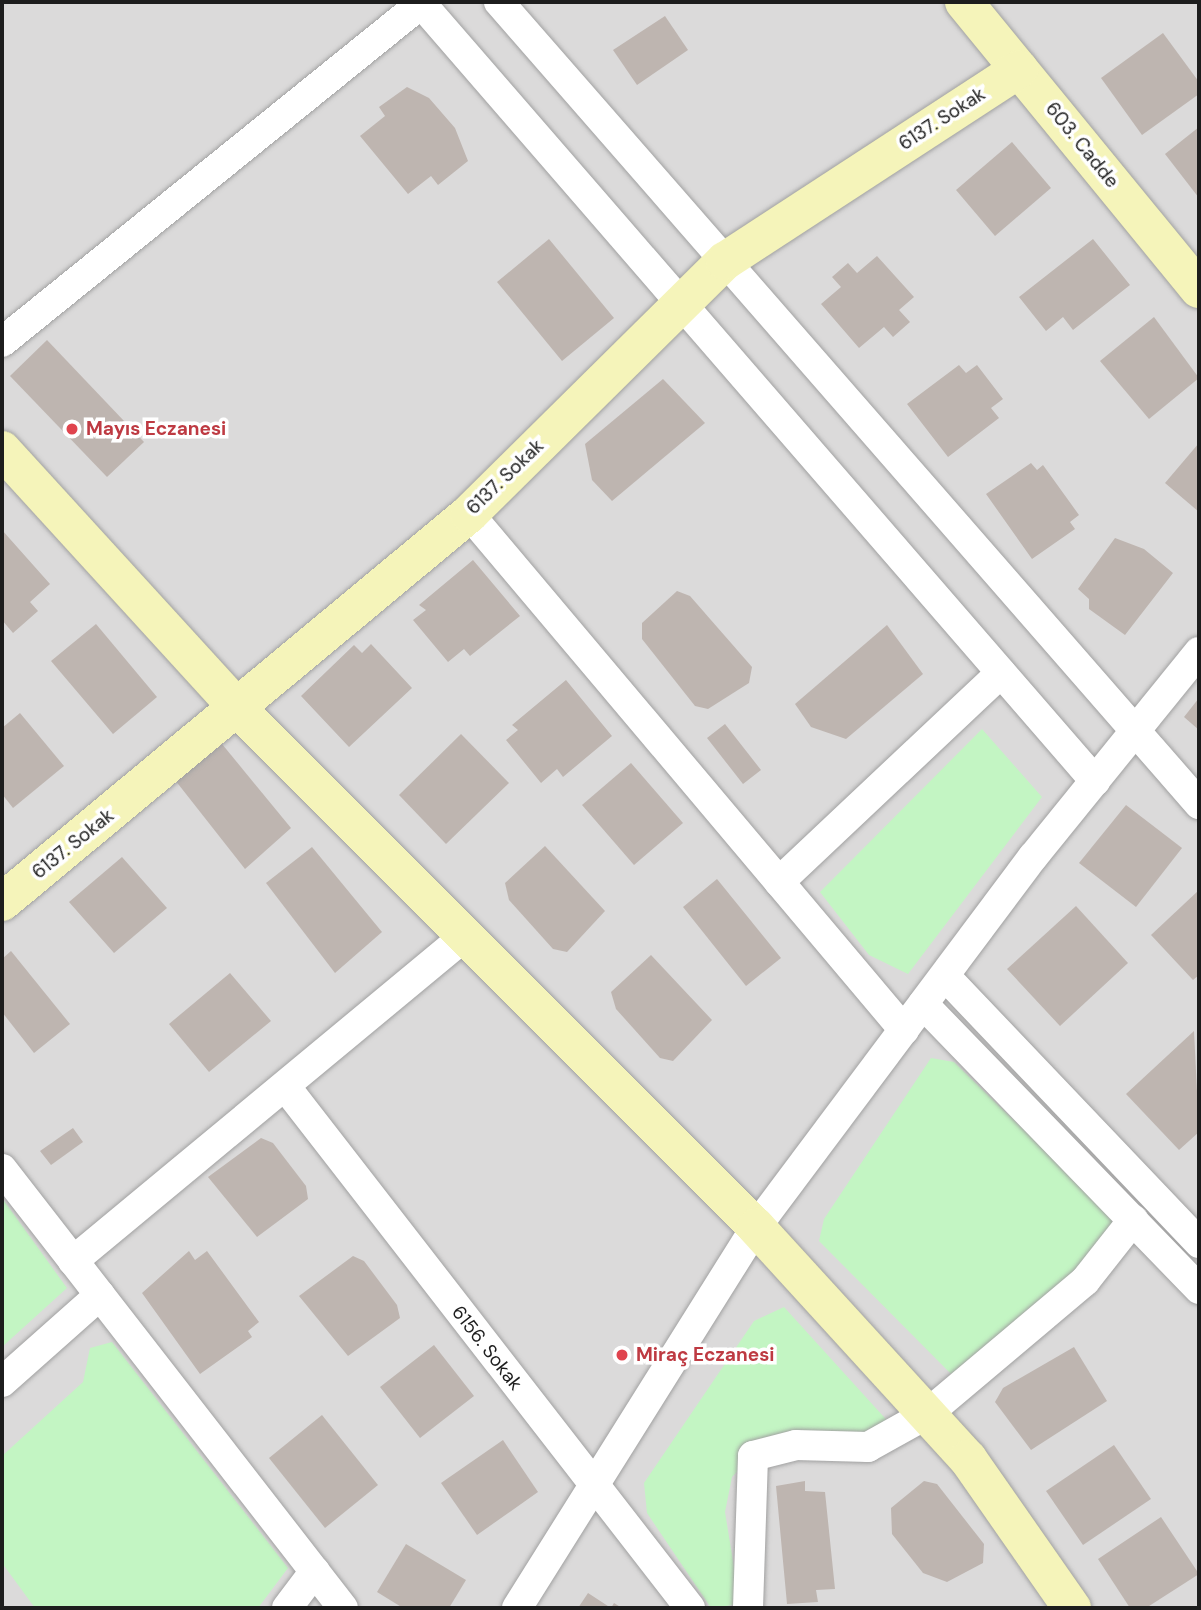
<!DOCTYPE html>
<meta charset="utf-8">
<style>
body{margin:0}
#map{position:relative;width:1201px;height:1610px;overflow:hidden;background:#eeeae3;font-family:"DM Sans",sans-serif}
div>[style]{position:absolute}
.residential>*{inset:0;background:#dbdada}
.park>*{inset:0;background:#c3f5c3}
.building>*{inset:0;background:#beb5b0}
.roads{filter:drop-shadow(0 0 2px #a1a1a1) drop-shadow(0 0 2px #a1a1a1)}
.street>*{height:30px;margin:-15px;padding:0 15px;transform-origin:15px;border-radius:15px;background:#fff}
.secondary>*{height:38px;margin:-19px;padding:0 19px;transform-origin:19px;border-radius:19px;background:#f5f4ba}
.dots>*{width:19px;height:19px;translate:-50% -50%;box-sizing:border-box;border:4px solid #fff;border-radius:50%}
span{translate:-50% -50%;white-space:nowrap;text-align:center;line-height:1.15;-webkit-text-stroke:7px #fff;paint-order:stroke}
.street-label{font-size:19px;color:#1d1d1d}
.health-label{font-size:19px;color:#be3a42;font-weight:700}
.left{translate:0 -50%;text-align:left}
.frame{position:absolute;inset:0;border:4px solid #1d1d1d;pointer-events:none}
</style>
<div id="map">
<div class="residential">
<div style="clip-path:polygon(2px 2px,1199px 2px,1199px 1608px,2px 1608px)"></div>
</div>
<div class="park">
<div style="clip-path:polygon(982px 729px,1042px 797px,908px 974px,869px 955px,820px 892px)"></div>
<div style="clip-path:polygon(931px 1058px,954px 1062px,1126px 1229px,968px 1391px,819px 1241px,824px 1219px)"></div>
<div style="clip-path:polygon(2px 1198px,67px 1288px,2px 1347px)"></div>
<div style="clip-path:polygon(784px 1307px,903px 1438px,756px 1452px,732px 1477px,725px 1512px,740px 1604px,711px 1608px,647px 1513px,644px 1483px,754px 1321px)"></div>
<div style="clip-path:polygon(112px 1342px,288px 1568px,258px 1608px,35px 1608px,2px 1563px,2px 1456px,83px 1382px,90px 1348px)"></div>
</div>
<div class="building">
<div style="clip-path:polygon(665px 16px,688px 50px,637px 85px,613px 50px)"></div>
<div style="clip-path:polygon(1163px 33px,1199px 82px,1199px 94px,1142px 135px,1101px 78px)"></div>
<div style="clip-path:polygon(407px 87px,429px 98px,455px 128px,468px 161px,438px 185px,431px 176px,408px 194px,360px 136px,385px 116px,379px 107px)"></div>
<div style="clip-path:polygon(1199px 127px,1199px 198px,1165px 154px)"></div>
<div style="clip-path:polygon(1012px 142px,1051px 188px,995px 236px,956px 190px)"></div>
<div style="clip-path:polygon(549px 239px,614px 318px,562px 361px,497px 282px)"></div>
<div style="clip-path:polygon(1093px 239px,1130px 285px,1073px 330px,1063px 317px,1046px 331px,1019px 297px)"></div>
<div style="clip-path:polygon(877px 256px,914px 297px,899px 310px,910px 322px,893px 337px,884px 327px,859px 348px,821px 304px,841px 287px,832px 277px,848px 263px,857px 273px)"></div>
<div style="clip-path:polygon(1154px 317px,1199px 378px,1149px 419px,1100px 361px)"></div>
<div style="clip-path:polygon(47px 340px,144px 442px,107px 477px,10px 376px)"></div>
<div style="clip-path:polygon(959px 365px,966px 373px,977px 365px,1003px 399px,991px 408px,999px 418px,948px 457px,907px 404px)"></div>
<div style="clip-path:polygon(663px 379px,705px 423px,612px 501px,592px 480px,585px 444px)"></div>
<div style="clip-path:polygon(1199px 443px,1199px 512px,1165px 483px)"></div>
<div style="clip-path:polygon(1031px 463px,1037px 470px,1043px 465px,1079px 515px,1070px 522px,1075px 529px,1032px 559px,986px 494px)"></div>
<div style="clip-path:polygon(2px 530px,50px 584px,30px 602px,38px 611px,13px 633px,2px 620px)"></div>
<div style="clip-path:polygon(1115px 538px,1144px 549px,1173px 573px,1125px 635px,1089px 609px,1089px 599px,1078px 589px)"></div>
<div style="clip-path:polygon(473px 560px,520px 616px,470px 656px,464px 649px,448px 662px,413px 620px,426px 610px,419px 605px)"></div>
<div style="clip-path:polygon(677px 591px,690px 596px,752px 667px,749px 683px,708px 709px,695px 706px,642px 639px,642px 623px)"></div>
<div style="clip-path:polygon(96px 624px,157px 697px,113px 734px,51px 661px)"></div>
<div style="clip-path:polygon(887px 625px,923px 674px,846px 739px,811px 727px,795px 704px)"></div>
<div style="clip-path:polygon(371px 644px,412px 688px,349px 747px,301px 696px,354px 645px,362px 653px)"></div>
<div style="clip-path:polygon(566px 680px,612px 736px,563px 777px,557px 769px,541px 783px,506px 740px,518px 730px,512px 725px)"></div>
<div style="clip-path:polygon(1199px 698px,1199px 730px,1184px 717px)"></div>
<div style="clip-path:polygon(20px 713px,64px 766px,13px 808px,2px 794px,2px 728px)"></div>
<div style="clip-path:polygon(725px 724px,761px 770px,743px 784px,707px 738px)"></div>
<div style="clip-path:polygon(461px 734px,509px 783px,446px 844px,399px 795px)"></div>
<div style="clip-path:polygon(222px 744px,291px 828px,245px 869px,175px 780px)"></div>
<div style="clip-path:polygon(631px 763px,683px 823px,634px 865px,582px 805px)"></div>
<div style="clip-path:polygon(1126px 805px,1182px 848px,1136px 907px,1079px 863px)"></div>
<div style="clip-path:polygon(545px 846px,605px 911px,567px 952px,553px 949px,509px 900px,505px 883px)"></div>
<div style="clip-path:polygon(312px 847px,382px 932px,335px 973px,266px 883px)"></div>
<div style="clip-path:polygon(122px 857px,167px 908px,114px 953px,69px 902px)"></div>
<div style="clip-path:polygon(717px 879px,781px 958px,746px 986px,683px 907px)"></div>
<div style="clip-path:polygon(1199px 890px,1199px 975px,1193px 980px,1151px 935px)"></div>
<div style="clip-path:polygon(1076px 906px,1128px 963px,1060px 1026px,1007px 969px)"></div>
<div style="clip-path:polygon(11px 951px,70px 1024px,34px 1053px,2px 1012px,2px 959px)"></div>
<div style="clip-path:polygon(651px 955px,712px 1020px,673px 1061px,660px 1058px,616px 1009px,611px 992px)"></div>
<div style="clip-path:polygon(230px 973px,271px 1021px,209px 1072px,169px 1024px)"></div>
<div style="clip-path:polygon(1194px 1031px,1199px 1132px,1179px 1150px,1126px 1094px)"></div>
<div style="clip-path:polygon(73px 1128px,83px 1142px,51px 1165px,40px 1151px)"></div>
<div style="clip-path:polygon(261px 1138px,273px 1143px,306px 1186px,308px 1199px,257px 1237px,208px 1177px)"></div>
<div style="clip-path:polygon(189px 1251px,195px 1260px,207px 1251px,259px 1322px,248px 1331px,252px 1337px,200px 1374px,142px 1293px)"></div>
<div style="clip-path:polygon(353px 1256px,364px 1261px,397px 1305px,400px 1318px,348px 1356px,299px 1296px)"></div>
<div style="clip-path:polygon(434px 1345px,474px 1396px,420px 1438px,380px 1387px)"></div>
<div style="clip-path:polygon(1074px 1347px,1107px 1401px,1031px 1450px,995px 1402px,1003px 1388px)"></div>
<div style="clip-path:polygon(322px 1415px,378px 1485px,325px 1528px,269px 1458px)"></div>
<div style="clip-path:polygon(503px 1440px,538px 1492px,477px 1535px,441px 1483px)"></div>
<div style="clip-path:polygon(1114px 1445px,1151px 1499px,1083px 1545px,1046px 1491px)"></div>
<div style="clip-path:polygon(805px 1481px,805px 1491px,825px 1492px,835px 1589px,816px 1590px,818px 1602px,787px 1604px,776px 1486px)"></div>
<div style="clip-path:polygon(924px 1481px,937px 1484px,984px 1544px,983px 1563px,947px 1582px,923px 1573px,892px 1534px,891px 1508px)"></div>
<div style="clip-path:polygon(1161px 1517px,1199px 1574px,1146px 1608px,1130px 1608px,1098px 1559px)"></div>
<div style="clip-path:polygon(406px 1544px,466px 1580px,449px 1608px,403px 1608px,377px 1592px)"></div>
<div style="clip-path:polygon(588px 1593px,611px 1608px,614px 1603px,622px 1608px,578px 1608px)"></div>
</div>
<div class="roads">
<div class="street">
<div style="left:420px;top:2px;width:1031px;rotate:49.09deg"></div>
<div style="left:499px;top:2px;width:1065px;rotate:48.88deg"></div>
<div style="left:2px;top:342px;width:541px;rotate:-38.92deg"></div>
<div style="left:469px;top:514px;width:675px;rotate:49.87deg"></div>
<div style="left:779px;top:882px;width:305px;rotate:-43.3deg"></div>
<div style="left:945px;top:976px;width:369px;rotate:46.4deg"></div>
<div style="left:923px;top:1004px;width:397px;rotate:45.9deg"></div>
<div style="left:285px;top:1086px;width:661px;rotate:52.19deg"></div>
<div style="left:2px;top:1169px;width:556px;rotate:52.16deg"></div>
<div style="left:73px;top:1261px;width:509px;rotate:-39.66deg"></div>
<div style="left:2px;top:1382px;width:131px;rotate:-41.6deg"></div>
<div style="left:287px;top:1608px;width:46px;rotate:-52.9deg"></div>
<div style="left:517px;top:1608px;width:450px;rotate:-57.9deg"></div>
<div style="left:756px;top:1227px;width:462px;rotate:-53.2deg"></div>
<div style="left:1033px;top:857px;width:264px;rotate:-51deg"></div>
<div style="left:748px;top:1608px;width:152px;rotate:-88.1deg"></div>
<div style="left:753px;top:1456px;width:44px;rotate:-14.3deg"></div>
<div style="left:796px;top:1445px;width:72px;rotate:1.6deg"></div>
<div style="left:868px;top:1447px;width:68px;rotate:-29.2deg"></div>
<div style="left:927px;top:1414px;width:207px;rotate:-40.1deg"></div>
<div style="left:1085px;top:1281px;width:78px;rotate:-51.8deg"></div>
</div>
<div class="secondary">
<div style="left:964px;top:2px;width:371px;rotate:50.7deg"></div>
<div style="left:2px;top:450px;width:352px;rotate:47.6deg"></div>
<div style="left:239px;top:710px;width:731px;rotate:45deg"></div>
<div style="left:756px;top:1227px;width:314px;rotate:47.6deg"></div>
<div style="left:968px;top:1459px;width:182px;rotate:55.1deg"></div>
<div style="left:2px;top:902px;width:607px;rotate:-39.72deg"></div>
<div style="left:469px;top:514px;width:360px;rotate:-44.7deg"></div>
<div style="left:725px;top:261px;width:351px;rotate:-33.1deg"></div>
</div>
</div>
<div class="dots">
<div style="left:72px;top:429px;background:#e0444e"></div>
<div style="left:622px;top:1355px;background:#e0444e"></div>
</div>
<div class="street-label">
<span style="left:942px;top:119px;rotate:-33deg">6137. Sokak</span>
<span style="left:1082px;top:145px;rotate:51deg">603. Cadde</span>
<span style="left:505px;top:477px;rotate:-44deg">6137. Sokak</span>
<span style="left:73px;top:844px;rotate:-39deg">6137. Sokak</span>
<span style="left:487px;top:1348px;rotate:52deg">6156. Sokak</span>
</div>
<div class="health-label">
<span class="left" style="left:86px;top:429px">Mayıs Eczanesi</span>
<span class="left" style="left:636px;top:1355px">Miraç Eczanesi</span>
</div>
<div class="frame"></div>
</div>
